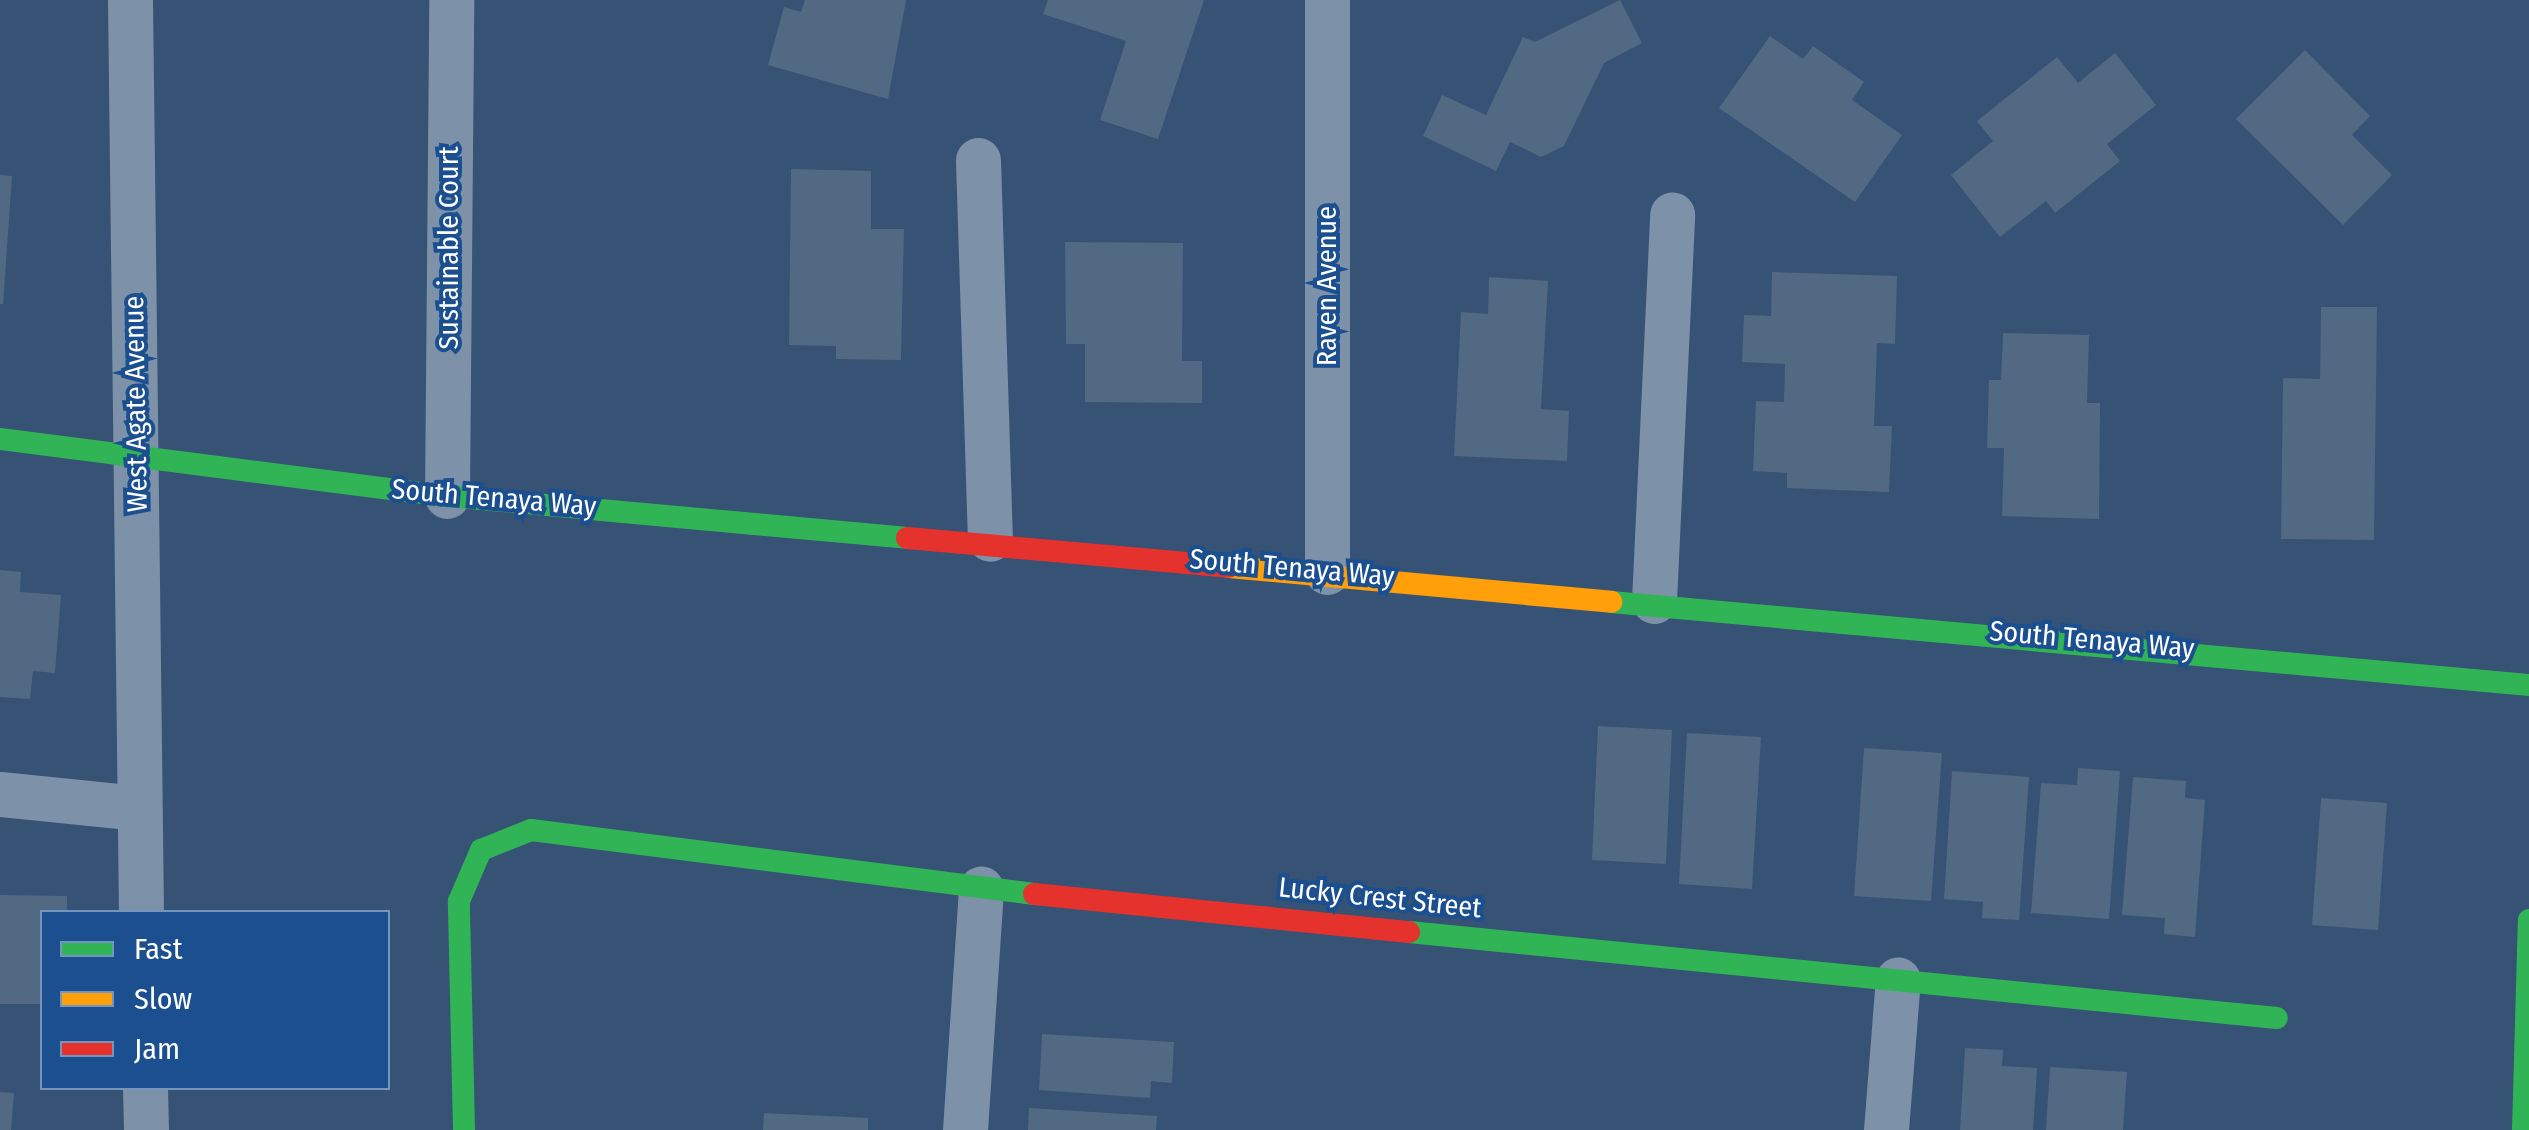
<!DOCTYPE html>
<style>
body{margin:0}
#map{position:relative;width:2529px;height:1130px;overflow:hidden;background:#365274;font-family:"Fira Sans Condensed",sans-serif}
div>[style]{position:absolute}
.building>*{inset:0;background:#526984}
.street>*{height:45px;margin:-22.5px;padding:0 22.5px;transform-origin:22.5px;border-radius:22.5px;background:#7d92a8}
.fast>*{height:22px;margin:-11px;padding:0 11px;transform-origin:11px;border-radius:11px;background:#30b455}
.slow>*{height:22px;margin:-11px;padding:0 11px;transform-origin:11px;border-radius:11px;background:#ff9f0a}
.jam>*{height:22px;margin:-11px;padding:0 11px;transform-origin:11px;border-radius:11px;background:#e5322d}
span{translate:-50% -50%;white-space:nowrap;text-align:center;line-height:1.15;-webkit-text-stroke:8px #1b4f8f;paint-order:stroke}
.street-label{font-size:28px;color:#fff}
.legend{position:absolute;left:40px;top:910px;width:350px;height:180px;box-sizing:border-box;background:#1b4f8f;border:2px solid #7695bc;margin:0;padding:12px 18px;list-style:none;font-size:30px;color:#fff}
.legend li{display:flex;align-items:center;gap:20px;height:50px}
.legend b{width:50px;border:2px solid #7695bc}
</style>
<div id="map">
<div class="building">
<div style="clip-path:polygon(805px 0,906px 0,888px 99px,768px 65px,784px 7px,801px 12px)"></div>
<div style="clip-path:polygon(1048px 0,1204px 0,1158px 139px,1100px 120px,1126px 41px,1043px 14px)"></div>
<div style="clip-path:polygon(1620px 0,1642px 43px,1604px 63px,1564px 146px,1541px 157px,1510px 142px,1496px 171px,1423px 136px,1442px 95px,1486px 115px,1523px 37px,1535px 42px)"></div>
<div style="clip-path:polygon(1770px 36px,1803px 59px,1813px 46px,1864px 82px,1852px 100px,1902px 135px,1855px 202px,1719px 108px)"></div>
<div style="clip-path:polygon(2305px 50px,2370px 116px,2352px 135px,2392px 175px,2343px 225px,2236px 119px)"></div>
<div style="clip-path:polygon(2115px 53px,2156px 105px,2107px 144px,2120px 161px,2055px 213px,2046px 201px,2000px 237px,1951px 175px,1993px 141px,1977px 121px,2057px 57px,2078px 83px)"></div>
<div style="clip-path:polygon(791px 169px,871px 171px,871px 229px,904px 229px,901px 360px,836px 359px,836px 346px,789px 345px)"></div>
<div style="clip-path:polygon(0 175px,12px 176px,3px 304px,0 304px)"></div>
<div style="clip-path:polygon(1065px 242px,1183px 243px,1182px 361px,1202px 361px,1202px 403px,1085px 402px,1085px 344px,1066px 344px)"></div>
<div style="clip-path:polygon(1772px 272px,1897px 276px,1895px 344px,1877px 343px,1874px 426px,1892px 426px,1889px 492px,1787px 488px,1787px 473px,1753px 471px,1756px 401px,1784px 402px,1785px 364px,1742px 362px,1744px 315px,1771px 316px)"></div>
<div style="clip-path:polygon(1489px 277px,1548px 281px,1541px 409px,1569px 411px,1567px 461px,1454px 456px,1461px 312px,1488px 314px)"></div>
<div style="clip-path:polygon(2321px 307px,2377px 307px,2374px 540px,2281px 539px,2283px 378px,2320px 379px)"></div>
<div style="clip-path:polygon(2003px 333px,2089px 335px,2087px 403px,2100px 403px,2099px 519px,2002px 516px,2004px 448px,1987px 448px,1989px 380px,2001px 380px)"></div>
<div style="clip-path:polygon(0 570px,21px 572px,20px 592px,61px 595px,55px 673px,33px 671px,30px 699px,0 697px)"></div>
<div style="clip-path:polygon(1598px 726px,1672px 730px,1666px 864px,1592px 860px)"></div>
<div style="clip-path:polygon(1687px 733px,1761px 737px,1752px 889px,1679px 884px)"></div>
<div style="clip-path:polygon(1864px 748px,1942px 753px,1931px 901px,1854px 896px)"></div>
<div style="clip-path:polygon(2078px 768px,2120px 771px,2109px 919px,2031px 913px,2041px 783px,2077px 785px)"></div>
<div style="clip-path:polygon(1952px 771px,2029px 777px,2019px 920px,1982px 918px,1983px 902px,1944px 899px)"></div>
<div style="clip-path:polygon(2133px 777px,2186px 781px,2185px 798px,2205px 800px,2195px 937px,2164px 934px,2165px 918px,2122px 915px)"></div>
<div style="clip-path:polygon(2321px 798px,2387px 803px,2378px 930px,2312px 925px)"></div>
<div style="clip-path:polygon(0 895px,67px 896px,67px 912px,42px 912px,42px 1004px,0 1004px)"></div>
<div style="clip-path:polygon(1042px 1034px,1174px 1042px,1172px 1083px,1151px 1081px,1150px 1098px,1039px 1090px)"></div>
<div style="clip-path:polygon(1965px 1048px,2003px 1050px,2002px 1066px,2037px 1068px,2033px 1130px,1960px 1130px)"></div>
<div style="clip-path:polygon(2050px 1067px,2127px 1072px,2123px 1130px,2046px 1130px)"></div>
<div style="clip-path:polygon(0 1092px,14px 1093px,11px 1130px,0 1130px)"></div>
<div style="clip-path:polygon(1029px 1108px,1157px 1116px,1156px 1130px,1028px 1130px)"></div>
<div style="clip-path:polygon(764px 1113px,868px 1118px,868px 1130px,763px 1130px)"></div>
</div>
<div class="street">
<div style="left:130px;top:0;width:912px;rotate:89.31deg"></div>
<div style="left:1327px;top:0;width:572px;rotate:90deg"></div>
<div style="left:978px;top:160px;width:379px;rotate:88.2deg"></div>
<div style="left:447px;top:496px;width:496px;rotate:-89.5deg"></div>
<div style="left:1654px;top:601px;width:387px;rotate:-87.3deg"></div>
<div style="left:0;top:794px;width:140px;rotate:5.8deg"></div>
<div style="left:145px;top:1088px;width:42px;rotate:88.6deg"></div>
<div style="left:965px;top:1130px;width:242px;rotate:-86.2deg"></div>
<div style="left:1886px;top:1130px;width:151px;rotate:-85.5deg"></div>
</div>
<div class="fast">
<div style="left:0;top:439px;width:451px;rotate:7.3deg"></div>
<div style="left:447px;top:496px;width:462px;rotate:5.2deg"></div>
<div style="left:1611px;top:602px;width:922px;rotate:5.17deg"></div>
<div style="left:1409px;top:932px;width:872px;rotate:5.66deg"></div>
<div style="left:464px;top:1130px;width:229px;rotate:-91.3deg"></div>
<div style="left:459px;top:901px;width:56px;rotate:-66.7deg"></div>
<div style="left:481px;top:850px;width:54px;rotate:-21.8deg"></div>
<div style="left:531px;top:830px;width:507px;rotate:7.25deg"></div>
<div style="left:2523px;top:1130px;width:210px;rotate:-88.4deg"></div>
</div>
<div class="slow">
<div style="left:1229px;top:567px;width:384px;rotate:5.2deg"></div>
</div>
<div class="jam">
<div style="left:907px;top:538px;width:323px;rotate:5.1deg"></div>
<div style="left:1034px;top:894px;width:377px;rotate:5.8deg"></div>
</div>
<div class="street-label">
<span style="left:449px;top:248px;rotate:-90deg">Sustainable Court</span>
<span style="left:1327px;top:286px;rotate:-90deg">Raven Avenue</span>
<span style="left:136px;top:404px;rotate:-91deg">West Agate Avenue</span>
<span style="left:494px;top:498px;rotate:5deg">South Tenaya Way</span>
<span style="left:1292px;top:568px;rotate:5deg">South Tenaya Way</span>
<span style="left:2092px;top:640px;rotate:5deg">South Tenaya Way</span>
<span style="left:1380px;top:898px;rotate:6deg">Lucky Crest Street</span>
</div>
<ul class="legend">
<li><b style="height:12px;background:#30b455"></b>Fast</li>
<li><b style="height:12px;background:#ff9f0a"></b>Slow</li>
<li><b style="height:12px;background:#e5322d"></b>Jam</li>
</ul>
</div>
